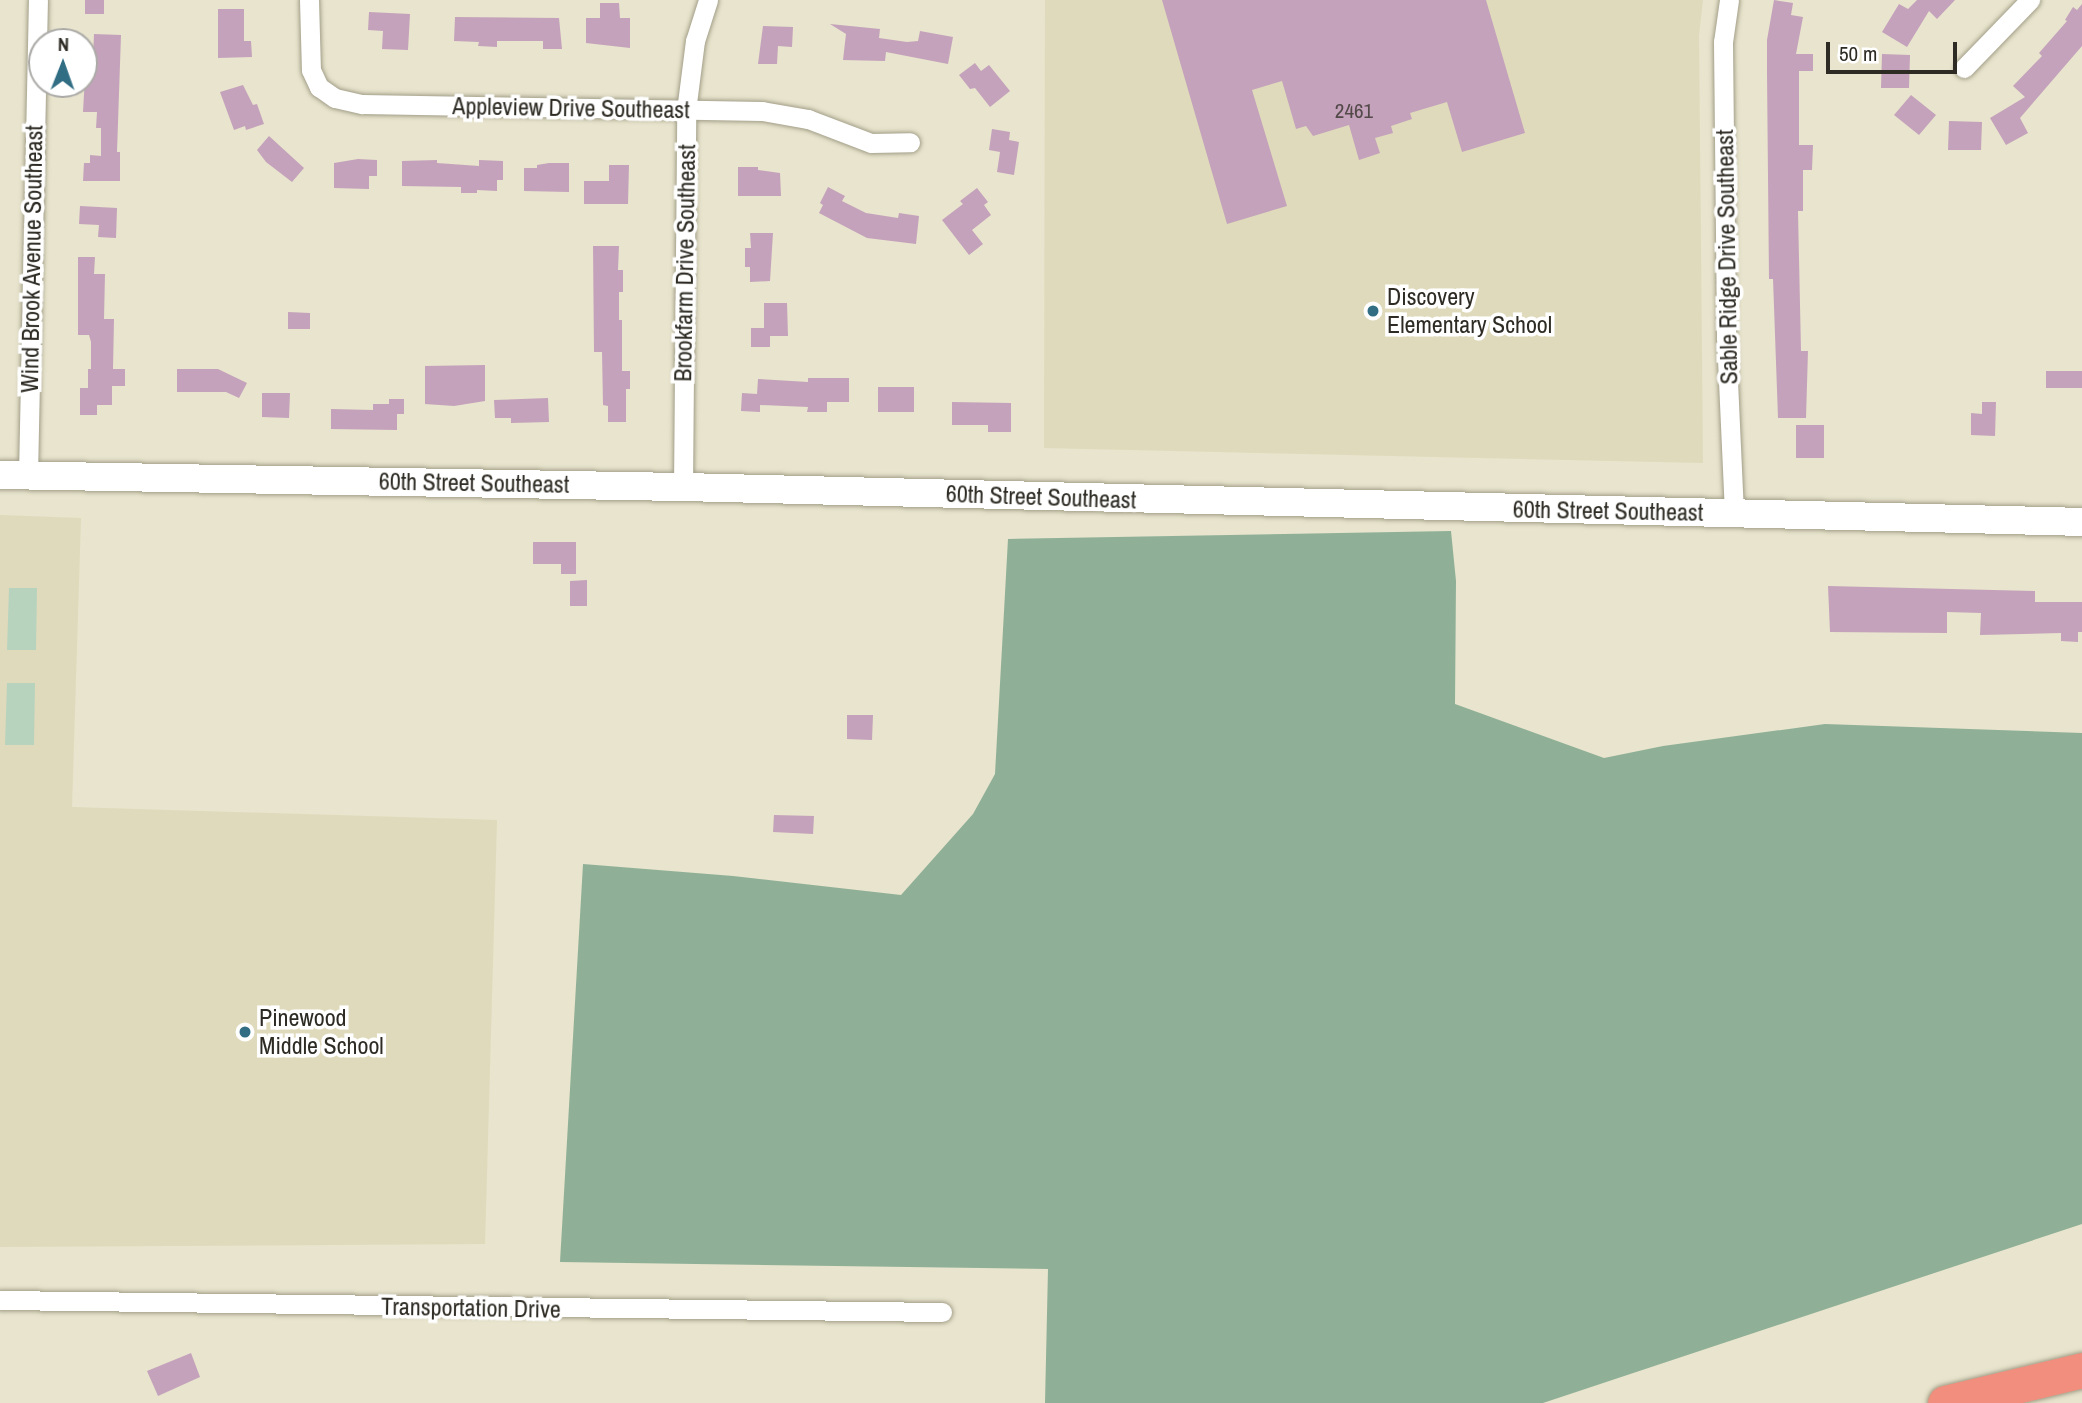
<!DOCTYPE html>
<style>
body{margin:0}
#map{position:relative;width:2082px;height:1403px;overflow:hidden;background:#e8e4cd;font-family:"Archivo Narrow",sans-serif}
div>[style]{position:absolute}
.built>*{inset:0;background:#dfdabb}
.green>*{inset:0;background:#b7d3be}
.forest>*{inset:0;background:#8fb097}
.building>*{inset:0;background:#c4a2bb}
.roads{filter:drop-shadow(0 0 2px #a29e88) drop-shadow(0 0 2px #a29e88)}
.minor>*{height:19px;margin:-9.5px;padding:0 9.5px;transform-origin:9.5px;border-radius:9.5px;background:#fff}
.secondary>*{height:28px;margin:-14px;padding:0 14px;transform-origin:14px;border-radius:14px;background:#fff}
.motorway>*{height:35px;margin:-17.5px;padding:0 17.5px;transform-origin:17.5px;border-radius:17.5px;background:#f28e7d}
.dots>*{width:19px;height:19px;translate:-50% -50%;box-sizing:border-box;border:4px solid #fff;border-radius:50%}
span{translate:-50% -50%;white-space:nowrap;text-align:center;line-height:1.15;-webkit-text-stroke:7px #fff;paint-order:stroke}
.number-label{font-size:21px;color:#534949}
.number-label span{-webkit-text-stroke-width:0}
.street-label{font-size:24px;color:#2d2b23}
.poi-label{font-size:24px;color:#2d2b23}
.left{translate:0 -50%;text-align:left}
.north{position:absolute;left:28px;top:28px;width:70px;height:70px;box-sizing:border-box;background:#fff;border:2px solid #abaaa7;border-radius:50%;rotate:1deg;font-size:19px;font-weight:700;line-height:28px;text-align:center;color:#2d2b23}
.north::after{content:'';display:block;margin:auto;width:24px;height:32px;background:#316e84;clip-path:polygon(50% 0,100% 100%,50% 72%,0 100%)}
.scale{position:absolute;left:1826px;top:42px;width:131px;height:32px;box-sizing:border-box;border:4px solid #2d2b23;border-top:0;padding-left:9px;font-size:21px;line-height:24px;white-space:nowrap;color:#2d2b23;-webkit-text-stroke:5px #fff;paint-order:stroke}
</style>
<div id="map">
<div class="built">
<div style="clip-path:polygon(1045px 0,1703px 0,1699px 35px,1703px 463px,1044px 448px)"></div>
<div style="clip-path:polygon(0 515px,81px 518px,72px 807px,497px 820px,485px 1244px,0 1247px)"></div>
</div>
<div class="green">
<div style="clip-path:polygon(9px 588px,37px 588px,36px 650px,7px 650px)"></div>
<div style="clip-path:polygon(7px 683px,35px 683px,34px 745px,5px 745px)"></div>
</div>
<div class="forest">
<div style="clip-path:polygon(1451px 531px,1456px 581px,1455px 704px,1604px 758px,1663px 746px,1825px 724px,2082px 733px,2082px 1224px,1543px 1403px,1045px 1403px,1048px 1269px,560px 1262px,583px 864px,733px 876px,901px 895px,973px 814px,995px 774px,1008px 539px)"></div>
</div>
<div class="building">
<div style="clip-path:polygon(85px 0,104px 0,104px 14px,85px 14px)"></div>
<div style="clip-path:polygon(1162px 0,1486px 0,1525px 133px,1462px 152px,1447px 102px,1410px 113px,1412px 119px,1391px 126px,1393px 133px,1375px 138px,1380px 153px,1359px 160px,1349px 125px,1313px 136px,1306px 126px,1296px 129px,1282px 81px,1252px 90px,1287px 206px,1227px 224px)"></div>
<div style="clip-path:polygon(1774px 0,1793px 3px,1791px 15px,1803px 17px,1796px 54px,1813px 54px,1813px 71px,1799px 71px,1799px 145px,1813px 145px,1812px 170px,1803px 170px,1803px 211px,1798px 211px,1801px 351px,1808px 351px,1806px 418px,1778px 418px,1773px 279px,1769px 279px,1767px 73px,1767px 40px)"></div>
<div style="clip-path:polygon(1917px 0,1955px 0,1937px 19px,1929px 11px,1907px 47px,1882px 32px,1899px 4px,1908px 9px)"></div>
<div style="clip-path:polygon(600px 3px,619px 3px,620px 18px,630px 18px,630px 48px,586px 43px,586px 18px,600px 18px)"></div>
<div style="clip-path:polygon(2082px 4px,2082px 46px,2020px 118px,2028px 133px,2006px 145px,1990px 118px,2025px 97px,2013px 86px,2042px 56px,2039px 53px,2067px 21px,2065px 20px,2073px 7px,2077px 10px)"></div>
<div style="clip-path:polygon(218px 9px,244px 9px,244px 41px,251px 41px,252px 57px,218px 58px)"></div>
<div style="clip-path:polygon(369px 12px,410px 14px,408px 50px,382px 49px,383px 31px,368px 30px)"></div>
<div style="clip-path:polygon(455px 17px,559px 18px,562px 49px,543px 49px,543px 41px,497px 41px,497px 47px,478px 46px,479px 42px,454px 41px)"></div>
<div style="clip-path:polygon(830px 24px,880px 29px,879px 38px,907px 42px,918px 41px,920px 31px,953px 37px,948px 64px,886px 52px,885px 61px,843px 60px,846px 34px)"></div>
<div style="clip-path:polygon(763px 26px,793px 27px,792px 47px,778px 46px,777px 64px,758px 64px)"></div>
<div style="clip-path:polygon(94px 34px,121px 35px,117px 152px,120px 152px,120px 181px,83px 181px,84px 163px,90px 163px,90px 155px,101px 156px,101px 128px,96px 128px,97px 112px,83px 112px,86px 58px,93px 58px)"></div>
<div style="clip-path:polygon(1882px 54px,1910px 55px,1909px 88px,1881px 88px)"></div>
<div style="clip-path:polygon(975px 63px,981px 71px,989px 65px,1010px 91px,990px 107px,975px 88px,970px 89px,959px 75px)"></div>
<div style="clip-path:polygon(243px 85px,253px 105px,257px 104px,264px 124px,246px 130px,245px 126px,234px 130px,220px 92px)"></div>
<div style="clip-path:polygon(1911px 95px,1936px 115px,1919px 135px,1894px 115px)"></div>
<div style="clip-path:polygon(1949px 121px,1982px 122px,1981px 150px,1948px 150px)"></div>
<div style="clip-path:polygon(992px 129px,1010px 132px,1009px 140px,1019px 142px,1014px 175px,997px 172px,1000px 152px,989px 150px)"></div>
<div style="clip-path:polygon(269px 136px,304px 168px,292px 182px,266px 162px,257px 150px)"></div>
<div style="clip-path:polygon(358px 159px,377px 160px,377px 176px,369px 176px,369px 189px,334px 188px,334px 163px)"></div>
<div style="clip-path:polygon(437px 160px,437px 163px,479px 166px,479px 160px,503px 161px,503px 180px,497px 180px,497px 191px,477px 190px,477px 193px,461px 193px,461px 187px,402px 186px,402px 161px)"></div>
<div style="clip-path:polygon(549px 163px,569px 163px,569px 192px,524px 191px,524px 168px,537px 168px,537px 165px)"></div>
<div style="clip-path:polygon(609px 165px,629px 165px,628px 204px,584px 204px,584px 181px,609px 181px)"></div>
<div style="clip-path:polygon(738px 167px,758px 167px,758px 170px,780px 173px,781px 196px,738px 196px)"></div>
<div style="clip-path:polygon(828px 187px,845px 196px,842px 201px,866px 213px,898px 218px,899px 213px,919px 216px,916px 244px,867px 238px,819px 213px,823px 205px,820px 203px)"></div>
<div style="clip-path:polygon(977px 188px,988px 202px,984px 205px,991px 215px,972px 230px,983px 244px,969px 255px,942px 220px,963px 204px,960px 201px)"></div>
<div style="clip-path:polygon(80px 206px,117px 208px,116px 238px,98px 237px,99px 225px,79px 224px)"></div>
<div style="clip-path:polygon(750px 233px,773px 233px,770px 281px,750px 282px,750px 267px,745px 267px,745px 248px,751px 248px)"></div>
<div style="clip-path:polygon(593px 246px,619px 246px,618px 270px,623px 270px,623px 292px,619px 292px,619px 320px,622px 320px,622px 371px,630px 371px,630px 389px,626px 389px,626px 422px,608px 422px,608px 406px,603px 405px,602px 352px,594px 352px)"></div>
<div style="clip-path:polygon(78px 257px,95px 257px,94px 274px,105px 274px,104px 319px,114px 319px,113px 369px,125px 369px,125px 386px,112px 386px,112px 405px,97px 405px,97px 415px,80px 415px,80px 388px,88px 388px,88px 369px,91px 369px,91px 342px,89px 335px,78px 335px)"></div>
<div style="clip-path:polygon(764px 303px,787px 303px,788px 336px,770px 336px,770px 347px,751px 347px,751px 328px,764px 328px)"></div>
<div style="clip-path:polygon(288px 312px,310px 313px,310px 329px,288px 329px)"></div>
<div style="clip-path:polygon(485px 365px,485px 401px,454px 406px,425px 404px,425px 366px)"></div>
<div style="clip-path:polygon(177px 369px,218px 369px,247px 383px,239px 398px,226px 392px,177px 392px)"></div>
<div style="clip-path:polygon(2046px 371px,2082px 371px,2082px 388px,2046px 388px)"></div>
<div style="clip-path:polygon(808px 378px,849px 378px,849px 402px,827px 402px,827px 412px,807px 412px,808px 407px,760px 405px,760px 412px,741px 411px,742px 393px,757px 394px,758px 379px,808px 382px)"></div>
<div style="clip-path:polygon(878px 387px,914px 387px,914px 412px,878px 412px)"></div>
<div style="clip-path:polygon(262px 393px,290px 393px,289px 418px,262px 417px)"></div>
<div style="clip-path:polygon(548px 398px,549px 422px,511px 423px,511px 418px,495px 418px,494px 400px)"></div>
<div style="clip-path:polygon(389px 399px,404px 399px,404px 414px,397px 414px,397px 430px,331px 429px,331px 409px,373px 410px,373px 404px,389px 404px)"></div>
<div style="clip-path:polygon(952px 402px,1011px 403px,1011px 432px,988px 432px,988px 425px,952px 425px)"></div>
<div style="clip-path:polygon(1982px 402px,1996px 402px,1995px 436px,1971px 435px,1971px 413px,1982px 414px)"></div>
<div style="clip-path:polygon(1796px 425px,1824px 425px,1824px 458px,1796px 458px)"></div>
<div style="clip-path:polygon(533px 542px,576px 542px,576px 574px,561px 574px,561px 564px,533px 564px)"></div>
<div style="clip-path:polygon(587px 580px,587px 606px,570px 606px,570px 581px)"></div>
<div style="clip-path:polygon(1828px 586px,2035px 591px,2035px 602px,2082px 602px,2082px 632px,2078px 632px,2078px 642px,2061px 641px,2061px 633px,1980px 635px,1981px 613px,1947px 612px,1947px 633px,1830px 632px)"></div>
<div style="clip-path:polygon(847px 715px,873px 715px,872px 740px,847px 739px)"></div>
<div style="clip-path:polygon(774px 815px,814px 816px,813px 834px,773px 832px)"></div>
<div style="clip-path:polygon(191px 1353px,200px 1377px,158px 1396px,147px 1371px)"></div>
</div>
<div class="roads">
<div class="minor">
<div style="left:309px;top:0;width:70px;rotate:88.4deg"></div>
<div style="left:311px;top:70px;width:19px;rotate:65deg"></div>
<div style="left:319px;top:87px;width:19px;rotate:35deg"></div>
<div style="left:335px;top:98px;width:28px;rotate:13deg"></div>
<div style="left:362px;top:104px;width:400px;rotate:1deg"></div>
<div style="left:762px;top:111px;width:47px;rotate:9.9deg"></div>
<div style="left:808px;top:119px;width:67px;rotate:20.9deg"></div>
<div style="left:871px;top:143px;width:39px;rotate:-1deg"></div>
<div style="left:1729px;top:0;width:42px;rotate:98.1deg"></div>
<div style="left:1723px;top:42px;width:295px;rotate:89.4deg"></div>
<div style="left:1726px;top:337px;width:177px;rotate:87.4deg"></div>
<div style="left:1964px;top:68px;width:95px;rotate:-45.9deg"></div>
<div style="left:28px;top:475px;width:475px;rotate:-88.8deg"></div>
<div style="left:683px;top:487px;width:376px;rotate:-89.5deg"></div>
<div style="left:686px;top:111px;width:71px;rotate:-82.7deg"></div>
<div style="left:695px;top:41px;width:43px;rotate:-72.4deg"></div>
<div style="left:0;top:1300px;width:942px;rotate:0.73deg"></div>
</div>
<div class="secondary">
<div style="left:0;top:475px;width:683px;rotate:1.01deg"></div>
<div style="left:683px;top:487px;width:1399px;rotate:1.43deg"></div>
</div>
<div class="motorway">
<div style="left:1945px;top:1403px;width:141px;rotate:-13.5deg"></div>
</div>
</div>
<div class="dots">
<div style="left:1373px;top:311px;background:#316e84"></div>
<div style="left:245px;top:1032px;background:#316e84"></div>
</div>
<div class="number-label">
<span style="left:1354px;top:111px">2461</span>
</div>
<div class="street-label">
<span style="left:571px;top:108px;rotate:1deg">Appleview Drive Southeast</span>
<span style="left:1727px;top:257px;rotate:-91deg">Sable Ridge Drive Southeast</span>
<span style="left:32px;top:259px;rotate:-89deg">Wind Brook Avenue Southeast</span>
<span style="left:685px;top:263px;rotate:-89deg">Brookfarm Drive Southeast</span>
<span style="left:474px;top:483px;rotate:1deg">60th Street Southeast</span>
<span style="left:1041px;top:497px;rotate:2deg">60th Street Southeast</span>
<span style="left:1608px;top:511px;rotate:1deg">60th Street Southeast</span>
<span style="left:471px;top:1308px;rotate:1deg">Transportation Drive</span>
</div>
<div class="poi-label">
<span class="left" style="left:1387px;top:311px">Discovery<br>Elementary School</span>
<span class="left" style="left:259px;top:1032px">Pinewood<br>Middle School</span>
</div>
<div class="north">N</div>
<div class="scale">50 m</div>
</div>
